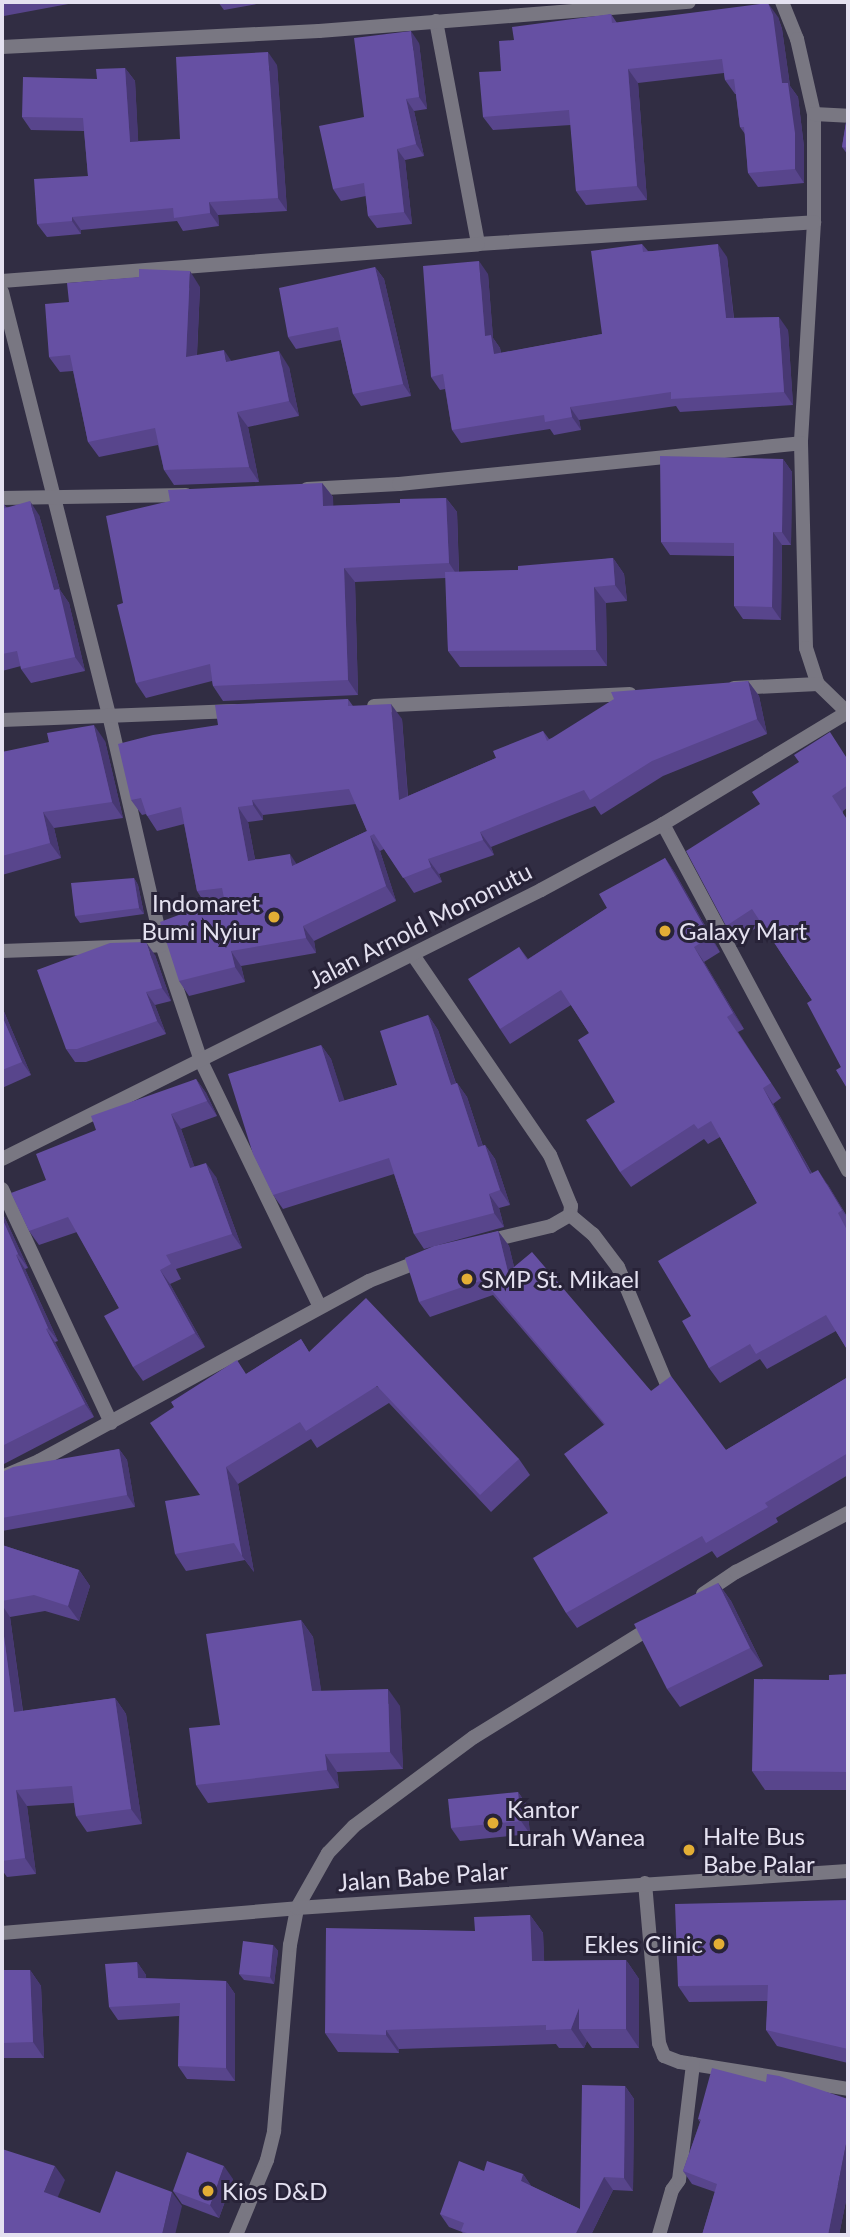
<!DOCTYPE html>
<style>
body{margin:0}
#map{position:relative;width:850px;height:2237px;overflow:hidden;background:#312d43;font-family:Lato,sans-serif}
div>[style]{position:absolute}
.minor>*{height:14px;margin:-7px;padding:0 7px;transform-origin:7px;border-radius:7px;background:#797782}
.tertiary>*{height:14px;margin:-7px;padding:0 7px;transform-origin:7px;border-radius:7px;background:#797782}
.wall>*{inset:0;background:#58458c}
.shaded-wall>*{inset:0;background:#473872}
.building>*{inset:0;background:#6650a3}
.dots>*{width:19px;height:19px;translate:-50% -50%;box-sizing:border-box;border:4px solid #282338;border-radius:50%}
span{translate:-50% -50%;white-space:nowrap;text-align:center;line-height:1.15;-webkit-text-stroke:6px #282338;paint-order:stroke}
.poi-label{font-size:24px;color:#e4e1f0}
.right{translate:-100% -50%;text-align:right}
.left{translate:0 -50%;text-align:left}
.street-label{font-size:24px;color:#e4e1f0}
.frame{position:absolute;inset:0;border:4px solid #e4e1f0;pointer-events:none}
</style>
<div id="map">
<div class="minor">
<div style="left:782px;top:2px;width:40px;rotate:68deg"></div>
<div style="left:797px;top:39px;width:77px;rotate:77.2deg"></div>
<div style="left:814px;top:114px;width:108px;rotate:90deg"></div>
<div style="left:814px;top:222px;width:221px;rotate:93.4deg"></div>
<div style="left:801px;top:443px;width:205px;rotate:88.6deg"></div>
<div style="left:806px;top:648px;width:38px;rotate:72deg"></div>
<div style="left:818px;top:684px;width:42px;rotate:44deg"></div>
<div style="left:436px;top:21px;width:227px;rotate:79.3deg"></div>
<div style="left:478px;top:244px;width:337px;rotate:-3.7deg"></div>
<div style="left:2px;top:47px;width:317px;rotate:-2.9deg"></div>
<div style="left:319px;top:31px;width:371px;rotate:-4.5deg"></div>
<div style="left:814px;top:114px;width:34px;rotate:3deg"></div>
<div style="left:2px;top:281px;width:477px;rotate:-4.4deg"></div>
<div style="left:2px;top:292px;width:436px;rotate:75.8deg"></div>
<div style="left:109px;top:715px;width:236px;rotate:77deg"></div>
<div style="left:162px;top:945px;width:122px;rotate:71.4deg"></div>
<div style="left:201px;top:1061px;width:273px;rotate:64.2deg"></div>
<div style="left:307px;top:489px;width:92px;rotate:-3.1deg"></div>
<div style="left:399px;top:484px;width:404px;rotate:-5.8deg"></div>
<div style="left:2px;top:498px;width:184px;rotate:-0.9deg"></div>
<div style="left:734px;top:688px;width:84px;rotate:-2.7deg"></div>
<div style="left:374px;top:706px;width:256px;rotate:-2.7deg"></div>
<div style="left:2px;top:720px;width:233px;rotate:-2.2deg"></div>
<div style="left:663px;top:824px;width:393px;rotate:61.9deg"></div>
<div style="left:2px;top:951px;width:160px;rotate:-2.1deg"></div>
<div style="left:413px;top:955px;width:242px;rotate:55.6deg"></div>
<div style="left:550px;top:1155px;width:55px;rotate:67.6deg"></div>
<div style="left:571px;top:1206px;width:9px;rotate:96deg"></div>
<div style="left:570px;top:1215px;width:22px;rotate:150deg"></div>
<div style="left:551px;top:1226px;width:69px;rotate:166.6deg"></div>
<div style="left:2px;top:1189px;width:258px;rotate:65deg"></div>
<div style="left:570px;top:1215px;width:30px;rotate:40deg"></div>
<div style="left:593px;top:1234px;width:41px;rotate:52.9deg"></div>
<div style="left:618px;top:1267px;width:128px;rotate:67.4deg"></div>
<div style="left:2px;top:1477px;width:40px;rotate:-23.4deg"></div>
<div style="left:39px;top:1461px;width:376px;rotate:-28.6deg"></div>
<div style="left:369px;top:1281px;width:60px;rotate:-21.4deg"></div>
<div style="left:703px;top:1594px;width:40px;rotate:-34deg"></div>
<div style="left:736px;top:1572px;width:127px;rotate:-27.8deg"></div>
<div style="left:645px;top:1883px;width:161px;rotate:85deg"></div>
<div style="left:659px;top:2043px;width:14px;rotate:69deg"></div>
<div style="left:664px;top:2056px;width:17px;rotate:21deg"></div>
<div style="left:680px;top:2062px;width:170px;rotate:9.1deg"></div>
<div style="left:236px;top:2235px;width:81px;rotate:-67.5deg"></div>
<div style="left:267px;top:2160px;width:30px;rotate:-76deg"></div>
<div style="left:274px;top:2131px;width:187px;rotate:-85.1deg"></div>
<div style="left:290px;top:1945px;width:38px;rotate:-79deg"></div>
<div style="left:297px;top:1908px;width:63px;rotate:-60.6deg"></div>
<div style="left:328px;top:1853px;width:37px;rotate:-46deg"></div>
<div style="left:354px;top:1826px;width:149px;rotate:-36.6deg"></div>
<div style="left:474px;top:1737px;width:214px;rotate:-31.8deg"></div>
<div style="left:659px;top:2235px;width:47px;rotate:-73.9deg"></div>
<div style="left:672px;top:2190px;width:12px;rotate:-55deg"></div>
<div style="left:679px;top:2180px;width:117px;rotate:-83.1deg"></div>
</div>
<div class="tertiary">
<div style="left:2px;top:1159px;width:602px;rotate:-26.52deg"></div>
<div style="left:541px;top:890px;width:139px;rotate:-28.4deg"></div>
<div style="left:663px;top:824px;width:216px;rotate:-31.2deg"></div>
<div style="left:2px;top:1933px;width:296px;rotate:-4.8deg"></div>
<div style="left:297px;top:1908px;width:552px;rotate:-3.84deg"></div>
</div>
<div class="wall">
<div style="clip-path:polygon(2px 2px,79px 2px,4px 16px,2px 12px)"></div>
<div style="clip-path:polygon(218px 2px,268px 2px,224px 10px)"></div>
<div style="clip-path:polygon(611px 14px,617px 23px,778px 17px,782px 29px,790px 86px,798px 97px,804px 147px,804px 183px,758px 187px,748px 173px,745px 134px,740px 127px,736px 94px,735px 94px,725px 80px,724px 73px,638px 83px,647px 200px,586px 205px,576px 191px,571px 125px,493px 130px,483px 117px,514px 40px)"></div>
<div style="clip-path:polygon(419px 43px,427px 109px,414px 111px,424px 156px,405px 160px,412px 224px,377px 228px,368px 216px,366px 196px,341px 201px,333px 189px,364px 117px)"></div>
<div style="clip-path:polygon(277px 65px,287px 211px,218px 215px,219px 226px,183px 231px,177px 221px,81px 230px,81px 234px,47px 237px,37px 224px,88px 176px,84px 131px,31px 130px,22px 117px,97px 79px,125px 68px,135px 81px,138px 141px,180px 139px)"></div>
<div style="clip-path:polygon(848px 110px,848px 155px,842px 147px)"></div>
<div style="clip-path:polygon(642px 244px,648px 251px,727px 257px,734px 318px,788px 330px,793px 405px,680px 412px,676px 406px,579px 420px,581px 430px,554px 435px,550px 429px,461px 443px,452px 430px,445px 389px,440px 390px,431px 377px,488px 274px,493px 338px,500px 348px,501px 353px,602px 334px)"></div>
<div style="clip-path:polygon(375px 267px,384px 279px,411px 396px,361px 406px,353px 394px,341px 340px,296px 349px,288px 337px)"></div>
<div style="clip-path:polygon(200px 287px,197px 355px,232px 361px,289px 367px,299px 416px,248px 427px,259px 482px,174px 485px,164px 470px,158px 445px,99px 457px,88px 442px,73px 371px,60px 372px,49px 357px,69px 302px)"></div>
<div style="clip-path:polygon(783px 459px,792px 472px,791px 545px,782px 545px,781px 620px,743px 619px,734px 606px,734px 556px,670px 555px,661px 542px)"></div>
<div style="clip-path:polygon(322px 483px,333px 497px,333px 506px,400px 503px,446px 498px,457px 512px,459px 572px,518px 570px,613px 558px,624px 574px,627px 601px,606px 603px,607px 666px,460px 667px,448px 651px,446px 578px,355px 582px,358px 695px,223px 701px,213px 686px,212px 681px,146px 698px,136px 683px,123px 603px)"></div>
<div style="clip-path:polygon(2px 501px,6px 507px,39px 515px,60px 590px,69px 603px,85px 671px,31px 683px,21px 669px,21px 666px,2px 671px)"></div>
<div style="clip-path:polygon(evenodd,748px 681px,759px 696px,767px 734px,663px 776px,601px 815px,595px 806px,491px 847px,494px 855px,439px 874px,442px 882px,414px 893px,384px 849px,380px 851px,396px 901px,314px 941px,316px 953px,241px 966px,245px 982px,189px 996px,179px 981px,206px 905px,197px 891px,184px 824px,157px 831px,146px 814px,142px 815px,131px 800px,218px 725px,348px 699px,353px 706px,402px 719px,408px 796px,496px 758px,543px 731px,549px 739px,748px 681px,356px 804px,367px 831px,297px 864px,255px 859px,248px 822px,263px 820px,263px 815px,356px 804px)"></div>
<div style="clip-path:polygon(105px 741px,123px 818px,54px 828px,61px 858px,2px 875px,2px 752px)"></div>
<div style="clip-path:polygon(848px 758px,848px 807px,843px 811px,841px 1067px,812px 1000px,762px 924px,736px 941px,726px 926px)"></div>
<div style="clip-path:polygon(665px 858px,675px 873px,720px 952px,704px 962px,744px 1029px,738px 1032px,781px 1098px,773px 1104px,812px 1173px,828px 1185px,848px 1218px,848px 1351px,836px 1331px,767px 1369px,760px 1359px,720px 1383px,709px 1368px,691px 1316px,757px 1203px,720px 1137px,708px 1144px,704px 1139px,631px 1187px,620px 1172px,615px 1102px,589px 1033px,571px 1005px,510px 1044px,500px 1029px,519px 947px,528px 959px,607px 908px)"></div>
<div style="clip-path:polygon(134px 878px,138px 885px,144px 914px,80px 923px,75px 916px)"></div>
<div style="clip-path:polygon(155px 955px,171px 1001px,155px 1005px,166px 1034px,86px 1062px,75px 1062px,66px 1049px)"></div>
<div style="clip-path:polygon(2px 1007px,31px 1075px,2px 1088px)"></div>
<div style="clip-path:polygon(428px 1015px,438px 1030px,456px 1083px,457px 1083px,467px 1097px,483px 1146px,485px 1145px,495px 1159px,510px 1205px,499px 1208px,504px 1227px,424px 1249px,414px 1234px,394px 1174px,283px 1209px,273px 1195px,321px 1045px,331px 1059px,344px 1101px,397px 1085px)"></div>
<div style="clip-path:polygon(196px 1079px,206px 1093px,217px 1116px,181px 1129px,194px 1166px,216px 1177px,242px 1248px,176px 1269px,181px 1279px,170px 1284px,205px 1347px,143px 1381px,133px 1367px,119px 1308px,77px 1232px,39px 1245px,29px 1231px,46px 1180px,96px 1130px)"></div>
<div style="clip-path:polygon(2px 1212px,28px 1268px,25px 1269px,58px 1341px,55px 1342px,94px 1417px,2px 1465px)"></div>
<div style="clip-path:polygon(498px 1231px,509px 1246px,514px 1267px,651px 1391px,726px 1450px,848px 1377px,848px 1475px,776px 1518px,778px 1522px,717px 1558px,712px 1551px,577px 1628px,566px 1613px,608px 1513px,604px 1425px,493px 1295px,430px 1317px,419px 1302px)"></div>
<div style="clip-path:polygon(301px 1339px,309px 1352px,519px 1459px,530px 1475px,491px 1512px,389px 1403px,317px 1448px,311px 1439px,238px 1484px,254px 1572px,245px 1560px,186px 1571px,175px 1554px,200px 1495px,246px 1374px)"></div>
<div style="clip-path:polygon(119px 1449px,127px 1460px,135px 1507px,2px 1531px,2px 1472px)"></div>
<div style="clip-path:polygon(2px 1545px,79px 1570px,90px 1586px,79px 1621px,45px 1611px,10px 1617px,23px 1711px,115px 1698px,126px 1714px,142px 1824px,87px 1832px,76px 1816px,74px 1803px,27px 1806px,36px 1874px,7px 1877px,2px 1870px)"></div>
<div style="clip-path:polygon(718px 1583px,731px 1601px,763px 1666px,680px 1707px,667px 1689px)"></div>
<div style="clip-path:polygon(301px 1620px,313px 1637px,321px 1691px,400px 1706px,403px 1769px,337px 1772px,339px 1788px,208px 1803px,196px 1785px,220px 1725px)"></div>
<div style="clip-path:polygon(848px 1674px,848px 1790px,765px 1790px,752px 1771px,829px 1680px)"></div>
<div style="clip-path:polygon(518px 1792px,527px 1805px,530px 1834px,460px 1841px,451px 1828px)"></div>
<div style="clip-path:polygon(848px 1900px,848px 2063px,777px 2046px,766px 2030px,768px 2001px,689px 2002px,678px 1986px)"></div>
<div style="clip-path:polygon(530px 1915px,543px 1933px,544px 1961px,626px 1960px,639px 1979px,639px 2048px,592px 2048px,587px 2041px,584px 2048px,559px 2048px,556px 2044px,399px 2049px,399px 2053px,338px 2052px,325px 2033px,475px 1931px)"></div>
<div style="clip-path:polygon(273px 1945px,278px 1951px,274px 1984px,244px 1980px,239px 1974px)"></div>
<div style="clip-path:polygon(137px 1962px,146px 1975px,146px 1978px,226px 1981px,235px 1994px,235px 2081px,187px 2079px,178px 2066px,179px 2016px,118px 2020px,109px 2007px)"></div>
<div style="clip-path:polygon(2px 1970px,30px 1970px,41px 1986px,44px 2058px,2px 2058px)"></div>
<div style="clip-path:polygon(625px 2086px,634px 2099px,633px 2191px,613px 2190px,591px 2235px,464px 2235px,462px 2232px,449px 2227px,440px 2214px,484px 2171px,523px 2174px,531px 2186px,580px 2209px)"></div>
<div style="clip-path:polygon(698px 2119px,848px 2191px,839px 2235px,702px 2235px,715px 2192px,692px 2184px,683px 2171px,700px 2122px)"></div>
<div style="clip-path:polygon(233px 2179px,219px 2218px,182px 2204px,173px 2191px)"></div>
</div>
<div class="shaded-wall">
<div style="clip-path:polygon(768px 3px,778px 17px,782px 29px,790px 86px,798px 97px,804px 147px,804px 183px,795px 169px,782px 83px)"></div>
<div style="clip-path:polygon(411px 31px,419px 43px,427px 109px,419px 97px)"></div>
<div style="clip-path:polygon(268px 52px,277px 65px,287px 211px,278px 198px)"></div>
<div style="clip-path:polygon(125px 68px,135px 81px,139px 155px,130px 142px)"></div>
<div style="clip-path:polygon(628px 69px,638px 83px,647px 200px,637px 186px)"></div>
<div style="clip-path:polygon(406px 99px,414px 111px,424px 156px,416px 144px)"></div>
<div style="clip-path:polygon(397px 149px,405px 160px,412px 224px,404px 212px)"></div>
<div style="clip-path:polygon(209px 202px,218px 215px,219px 226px,210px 213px)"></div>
<div style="clip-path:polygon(72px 217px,81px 230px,81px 234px,72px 221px)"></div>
<div style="clip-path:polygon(718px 244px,727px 257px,735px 331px,726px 318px)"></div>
<div style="clip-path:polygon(479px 261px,488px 274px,493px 338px,500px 348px,503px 367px,494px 354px,485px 336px)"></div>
<div style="clip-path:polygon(375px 267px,384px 279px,411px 396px,403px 384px)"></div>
<div style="clip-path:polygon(190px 271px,200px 287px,196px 372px,186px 357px)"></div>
<div style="clip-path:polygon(779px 317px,788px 330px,793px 405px,784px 392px)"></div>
<div style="clip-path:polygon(224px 350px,234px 365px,226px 362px)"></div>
<div style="clip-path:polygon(279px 351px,289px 367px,299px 416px,289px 401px)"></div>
<div style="clip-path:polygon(570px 407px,579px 420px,581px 430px,572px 417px)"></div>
<div style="clip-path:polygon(237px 412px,248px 427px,259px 482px,249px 467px)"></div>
<div style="clip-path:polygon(783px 459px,792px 472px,791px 545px,782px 532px)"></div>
<div style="clip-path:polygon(322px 483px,333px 497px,334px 521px,323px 506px)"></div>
<div style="clip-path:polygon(446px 498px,457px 512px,459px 578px,449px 563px)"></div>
<div style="clip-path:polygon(30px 501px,39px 515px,60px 590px,69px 603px,85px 671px,75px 657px,54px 590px)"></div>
<div style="clip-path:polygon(773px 532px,782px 545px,781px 620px,772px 607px)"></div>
<div style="clip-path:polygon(613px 558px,624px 574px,627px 601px,615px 585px)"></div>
<div style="clip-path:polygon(344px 568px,355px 582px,358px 695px,348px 680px)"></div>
<div style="clip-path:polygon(594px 587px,606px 603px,607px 666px,596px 650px)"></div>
<div style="clip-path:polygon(748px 681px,759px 696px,767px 734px,757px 719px)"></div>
<div style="clip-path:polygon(391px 704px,402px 719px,409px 815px,399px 800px)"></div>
<div style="clip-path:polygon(94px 725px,105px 741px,123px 818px,112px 802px)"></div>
<div style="clip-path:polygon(252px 800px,263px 815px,263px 820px,253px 805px)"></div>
<div style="clip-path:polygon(238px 807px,248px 822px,258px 876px,248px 861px)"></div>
<div style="clip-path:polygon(43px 812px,54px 828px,61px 858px,50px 843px)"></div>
<div style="clip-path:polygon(480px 832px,491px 847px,494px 855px,483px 840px)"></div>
<div style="clip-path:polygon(370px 836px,380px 851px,396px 901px,386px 886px)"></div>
<div style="clip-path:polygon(290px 854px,300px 869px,292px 866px)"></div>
<div style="clip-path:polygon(665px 858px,675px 873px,720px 952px,710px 937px)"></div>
<div style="clip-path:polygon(428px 859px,439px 874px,442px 882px,431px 867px)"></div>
<div style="clip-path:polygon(134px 878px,138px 885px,144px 914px,139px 908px)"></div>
<div style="clip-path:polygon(303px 926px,314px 941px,316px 953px,306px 938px)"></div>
<div style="clip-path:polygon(146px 942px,155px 955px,171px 1001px,162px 988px)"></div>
<div style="clip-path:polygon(694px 947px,704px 962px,744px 1029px,733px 1013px)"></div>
<div style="clip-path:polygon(231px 951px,241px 966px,245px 982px,235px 967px)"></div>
<div style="clip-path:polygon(146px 992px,155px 1005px,166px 1034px,157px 1021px)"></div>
<div style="clip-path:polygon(2px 1007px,31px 1075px,22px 1062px,2px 1016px)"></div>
<div style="clip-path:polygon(428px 1015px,438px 1030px,461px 1099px,451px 1085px)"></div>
<div style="clip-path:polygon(321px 1045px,331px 1059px,350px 1117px,339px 1102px)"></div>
<div style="clip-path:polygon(196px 1079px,206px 1093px,217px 1116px,207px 1101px)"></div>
<div style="clip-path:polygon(457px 1083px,467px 1097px,488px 1162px,478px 1147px)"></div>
<div style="clip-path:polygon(763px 1088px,773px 1104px,821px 1190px,810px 1174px)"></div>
<div style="clip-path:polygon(171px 1114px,181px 1129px,200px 1182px,190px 1168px)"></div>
<div style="clip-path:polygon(485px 1145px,495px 1159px,510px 1205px,500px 1190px)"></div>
<div style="clip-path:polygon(206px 1163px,216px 1177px,242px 1248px,232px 1234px)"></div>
<div style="clip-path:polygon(818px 1170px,828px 1185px,848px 1219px,842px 1210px)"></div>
<div style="clip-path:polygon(489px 1194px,499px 1208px,504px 1227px,494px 1213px)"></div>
<div style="clip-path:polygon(2px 1212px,28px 1268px,18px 1254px,2px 1218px)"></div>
<div style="clip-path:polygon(498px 1231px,509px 1246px,519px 1287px,508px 1272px)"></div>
<div style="clip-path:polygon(16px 1255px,25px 1269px,58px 1341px,48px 1328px)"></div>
<div style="clip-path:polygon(160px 1270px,170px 1284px,205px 1347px,195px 1333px)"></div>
<div style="clip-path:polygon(46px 1329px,55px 1342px,94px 1417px,85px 1404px)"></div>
<div style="clip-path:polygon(119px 1449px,127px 1460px,135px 1507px,127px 1495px)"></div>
<div style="clip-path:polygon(226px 1467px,238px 1484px,254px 1572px,242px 1556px)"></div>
<div style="clip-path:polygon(79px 1570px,90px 1586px,79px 1621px,68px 1606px)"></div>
<div style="clip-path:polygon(718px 1583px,731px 1601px,763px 1666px,750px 1648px)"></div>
<div style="clip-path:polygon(2px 1605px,10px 1617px,25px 1728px,14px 1712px,2px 1621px)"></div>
<div style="clip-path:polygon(301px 1620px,313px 1637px,324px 1709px,312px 1691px)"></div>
<div style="clip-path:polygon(388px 1689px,400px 1706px,403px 1769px,390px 1752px)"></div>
<div style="clip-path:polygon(115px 1698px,126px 1714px,142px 1824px,131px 1809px)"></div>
<div style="clip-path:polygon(325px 1754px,337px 1772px,339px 1788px,327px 1770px)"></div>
<div style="clip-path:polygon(16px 1790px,27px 1806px,36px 1874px,25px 1858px)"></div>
<div style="clip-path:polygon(518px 1792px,527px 1805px,530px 1834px,521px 1821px)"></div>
<div style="clip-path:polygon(530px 1915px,543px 1933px,545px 1979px,532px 1961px)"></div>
<div style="clip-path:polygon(273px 1945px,278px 1951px,274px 1984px,270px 1977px)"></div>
<div style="clip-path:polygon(626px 1960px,639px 1979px,639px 2048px,626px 2029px)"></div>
<div style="clip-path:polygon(137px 1962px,146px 1975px,147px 1991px,138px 1978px)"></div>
<div style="clip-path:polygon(30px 1970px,41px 1986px,44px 2058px,33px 2042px)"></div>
<div style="clip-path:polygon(226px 1981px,235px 1994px,235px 2081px,226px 2068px)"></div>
<div style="clip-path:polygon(579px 2008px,579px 2029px,587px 2041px,584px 2048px,571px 2029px)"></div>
<div style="clip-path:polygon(386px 2030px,399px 2049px,399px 2053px,386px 2035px)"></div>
<div style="clip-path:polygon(625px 2086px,634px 2099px,633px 2191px,624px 2178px)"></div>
<div style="clip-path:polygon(848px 2134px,848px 2191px,839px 2235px,828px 2235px)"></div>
<div style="clip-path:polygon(55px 2166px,65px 2180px,54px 2206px,44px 2192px)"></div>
<div style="clip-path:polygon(224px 2166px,233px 2179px,219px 2218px,210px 2205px)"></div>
<div style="clip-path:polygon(523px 2174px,532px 2187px,521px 2181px)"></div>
<div style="clip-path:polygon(604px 2177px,613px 2190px,591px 2235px,575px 2235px)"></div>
<div style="clip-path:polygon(172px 2192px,182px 2206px,175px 2235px,162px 2235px)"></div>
</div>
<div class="building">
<div style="clip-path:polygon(768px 3px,773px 15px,782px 83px,788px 83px,795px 133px,795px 169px,748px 173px,744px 127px,740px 127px,734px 79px,725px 80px,722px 59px,628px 69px,637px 186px,576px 191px,569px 110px,483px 117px,479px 72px,501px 71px,499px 41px,514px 40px,512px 27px,611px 14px,612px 23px)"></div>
<div style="clip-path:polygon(411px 31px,419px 97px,406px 99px,416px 144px,397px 149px,404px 212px,368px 216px,364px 183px,333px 189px,319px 126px,364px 117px,354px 38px)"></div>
<div style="clip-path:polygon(268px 52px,278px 198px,209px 202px,210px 213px,174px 218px,173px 208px,72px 217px,72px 221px,37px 224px,34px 179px,88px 176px,83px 118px,22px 117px,23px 77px,97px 79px,96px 69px,125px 68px,130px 142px,180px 139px,176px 57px)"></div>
<div style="clip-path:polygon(848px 110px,848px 148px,842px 147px)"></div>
<div style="clip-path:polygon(642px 244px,643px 252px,718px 244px,726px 318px,779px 317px,784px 392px,671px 399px,671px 392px,570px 407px,572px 417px,545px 422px,544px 415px,452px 430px,443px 374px,431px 377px,423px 266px,479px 261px,485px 336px,491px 335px,494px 354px,602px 334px,591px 251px)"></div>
<div style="clip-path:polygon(375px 267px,403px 384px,353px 394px,338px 327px,288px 337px,279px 288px)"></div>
<div style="clip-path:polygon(139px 269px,190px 271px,186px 357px,224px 350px,226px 362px,279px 351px,289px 401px,237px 412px,249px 467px,164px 470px,155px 428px,88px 442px,70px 355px,49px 357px,45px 304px,69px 302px,67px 283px,139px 277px)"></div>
<div style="clip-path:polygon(660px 456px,783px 459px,782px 532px,773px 532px,772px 607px,734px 606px,734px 543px,661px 542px)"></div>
<div style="clip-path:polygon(322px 483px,323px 506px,400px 503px,400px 499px,446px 498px,449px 563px,344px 568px,348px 680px,213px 686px,210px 664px,136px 683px,117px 605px,123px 603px,106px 516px,170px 501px,168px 490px)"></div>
<div style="clip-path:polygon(30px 501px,54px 590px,59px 589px,75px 657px,21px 669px,17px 651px,2px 654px,2px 509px)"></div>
<div style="clip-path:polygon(613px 558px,615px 585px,594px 587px,596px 650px,448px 651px,445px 572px,518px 570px,518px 566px)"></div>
<div style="clip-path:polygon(evenodd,748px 681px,757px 719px,652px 761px,590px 800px,584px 790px,480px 832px,483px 840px,428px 859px,431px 867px,403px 878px,374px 834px,370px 836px,386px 886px,303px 926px,306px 938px,231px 951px,235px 967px,179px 981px,160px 922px,224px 898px,222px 888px,197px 891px,181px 807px,147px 816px,141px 798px,131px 800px,118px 744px,153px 735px,218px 725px,215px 705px,348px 699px,348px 706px,391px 704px,399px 800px,496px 758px,493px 751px,543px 731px,547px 741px,614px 699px,611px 692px,748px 681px,349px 789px,367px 831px,292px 866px,290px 854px,248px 861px,238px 807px,253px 805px,252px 800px,349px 789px)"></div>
<div style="clip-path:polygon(94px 725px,112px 802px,43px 812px,50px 843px,2px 856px,2px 752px,49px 742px,47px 733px)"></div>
<div style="clip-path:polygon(830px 732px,848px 760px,848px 785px,832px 796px,848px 821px,848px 1090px,836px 1070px,841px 1067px,807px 1003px,812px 1000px,752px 909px,726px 926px,686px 851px,760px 804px,752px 792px,799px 762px,794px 755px)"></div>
<div style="clip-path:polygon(665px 858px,710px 937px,694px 947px,733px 1013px,727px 1017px,771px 1083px,763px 1088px,810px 1174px,818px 1170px,842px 1210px,838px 1213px,848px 1232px,848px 1351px,826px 1315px,756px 1354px,750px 1344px,709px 1368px,682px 1321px,691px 1316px,658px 1261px,757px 1203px,711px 1121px,698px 1129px,694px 1124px,620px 1172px,586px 1120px,615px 1102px,578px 1040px,589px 1033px,561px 990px,500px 1029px,468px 979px,519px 947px,527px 960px,607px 908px,599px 894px)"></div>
<div style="clip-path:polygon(134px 878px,139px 908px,75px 916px,71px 883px)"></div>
<div style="clip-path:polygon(146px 942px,162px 988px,146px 992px,157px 1021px,77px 1049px,66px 1049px,37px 970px,110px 943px)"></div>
<div style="clip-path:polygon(428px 1015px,451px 1085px,457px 1083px,478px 1147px,485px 1145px,500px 1190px,489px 1194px,494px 1213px,414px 1234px,389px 1158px,273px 1195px,253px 1154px,228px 1074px,321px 1045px,339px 1102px,397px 1085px,380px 1031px)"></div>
<div style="clip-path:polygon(2px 1016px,22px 1062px,2px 1070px)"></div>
<div style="clip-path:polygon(196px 1079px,207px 1101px,171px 1114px,190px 1168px,206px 1163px,232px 1234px,166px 1255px,171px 1264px,160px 1270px,195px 1333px,133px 1367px,104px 1316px,119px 1308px,68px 1217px,29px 1231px,11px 1193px,46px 1180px,36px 1154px,96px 1130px,91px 1116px)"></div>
<div style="clip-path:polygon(2px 1218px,18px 1254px,16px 1255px,48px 1328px,46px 1329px,85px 1404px,2px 1446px)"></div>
<div style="clip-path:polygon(498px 1231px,508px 1272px,532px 1252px,651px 1391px,671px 1376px,726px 1450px,848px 1377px,848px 1453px,765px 1503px,768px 1507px,706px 1543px,702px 1536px,566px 1613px,533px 1558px,608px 1513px,564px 1454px,605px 1424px,483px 1280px,419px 1302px,405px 1258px,434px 1246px)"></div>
<div style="clip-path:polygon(366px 1298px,519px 1459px,480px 1495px,377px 1386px,306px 1431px,300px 1422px,226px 1467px,242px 1556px,234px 1543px,175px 1554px,165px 1501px,200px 1495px,150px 1423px,174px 1407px,171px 1402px,237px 1360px,246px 1374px,301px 1339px,309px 1352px)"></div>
<div style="clip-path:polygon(119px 1449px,127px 1495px,2px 1518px,2px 1472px,13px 1467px)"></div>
<div style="clip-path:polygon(2px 1545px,79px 1570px,68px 1606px,34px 1595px,2px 1601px)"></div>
<div style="clip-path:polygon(718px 1583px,750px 1648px,667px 1689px,634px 1624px)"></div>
<div style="clip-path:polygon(301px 1620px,312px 1691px,388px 1689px,390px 1752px,325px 1754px,327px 1770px,196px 1785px,189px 1728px,220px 1725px,206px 1634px)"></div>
<div style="clip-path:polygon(2px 1621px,14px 1712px,115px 1698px,131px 1809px,76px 1816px,72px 1786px,16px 1790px,25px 1858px,2px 1861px)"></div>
<div style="clip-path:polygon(848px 1674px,848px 1772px,752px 1771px,754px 1679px,829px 1680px,829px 1675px)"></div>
<div style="clip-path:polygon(518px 1792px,521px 1821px,451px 1828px,448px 1799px)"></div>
<div style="clip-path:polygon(848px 1900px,848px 2049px,766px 2030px,768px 1985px,678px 1986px,675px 1904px)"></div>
<div style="clip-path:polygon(530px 1915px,532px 1961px,626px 1960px,626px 2029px,579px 2029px,579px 2008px,571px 2029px,546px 2030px,546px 2025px,386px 2030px,386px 2035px,325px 2033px,326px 1928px,475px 1931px,474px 1917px)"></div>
<div style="clip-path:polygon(243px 1941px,273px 1945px,270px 1977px,239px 1974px)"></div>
<div style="clip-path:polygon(137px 1962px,138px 1978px,226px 1981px,226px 2068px,178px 2066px,180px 2003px,109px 2007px,105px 1964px)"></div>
<div style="clip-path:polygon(2px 1970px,30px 1970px,33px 2042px,2px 2043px)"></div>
<div style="clip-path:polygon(712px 2068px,766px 2082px,767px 2074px,779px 2076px,848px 2099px,848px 2134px,828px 2235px,702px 2235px,717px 2184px,683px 2171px,701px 2120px,698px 2119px)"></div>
<div style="clip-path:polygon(582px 2085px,625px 2086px,624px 2178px,604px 2177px,575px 2235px,473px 2235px,461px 2231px,464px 2223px,440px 2214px,459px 2161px,484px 2171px,487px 2161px,523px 2174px,521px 2181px,580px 2209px)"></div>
<div style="clip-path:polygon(2px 2149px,55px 2166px,44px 2192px,100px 2213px,116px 2171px,172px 2192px,162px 2235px,2px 2235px)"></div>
<div style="clip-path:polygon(187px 2152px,224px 2166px,210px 2205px,173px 2191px)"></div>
</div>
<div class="dots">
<div style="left:274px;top:917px;background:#e3ae35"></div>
<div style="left:665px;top:931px;background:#e3ae35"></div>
<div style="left:467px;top:1279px;background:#e3ae35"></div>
<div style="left:493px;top:1823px;background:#e3ae35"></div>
<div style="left:689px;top:1850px;background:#e3ae35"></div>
<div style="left:719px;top:1944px;background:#e3ae35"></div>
<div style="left:208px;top:2191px;background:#e3ae35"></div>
</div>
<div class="poi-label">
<span class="right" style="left:260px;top:917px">Indomaret<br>Bumi Nyiur</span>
<span class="left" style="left:679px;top:931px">Galaxy Mart</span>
<span class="left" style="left:481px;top:1279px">SMP St. Mikael</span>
<span class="left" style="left:507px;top:1823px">Kantor<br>Lurah Wanea</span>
<span class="left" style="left:703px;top:1850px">Halte Bus<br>Babe Palar</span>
<span class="right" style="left:703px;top:1944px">Ekles Clinic</span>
<span class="left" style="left:222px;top:2191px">Kios D&amp;D</span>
</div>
<div class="street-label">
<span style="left:420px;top:925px;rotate:-27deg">Jalan Arnold Mononutu</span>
<span style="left:423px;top:1876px;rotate:-4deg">Jalan Babe Palar</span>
</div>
<div class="frame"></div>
</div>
